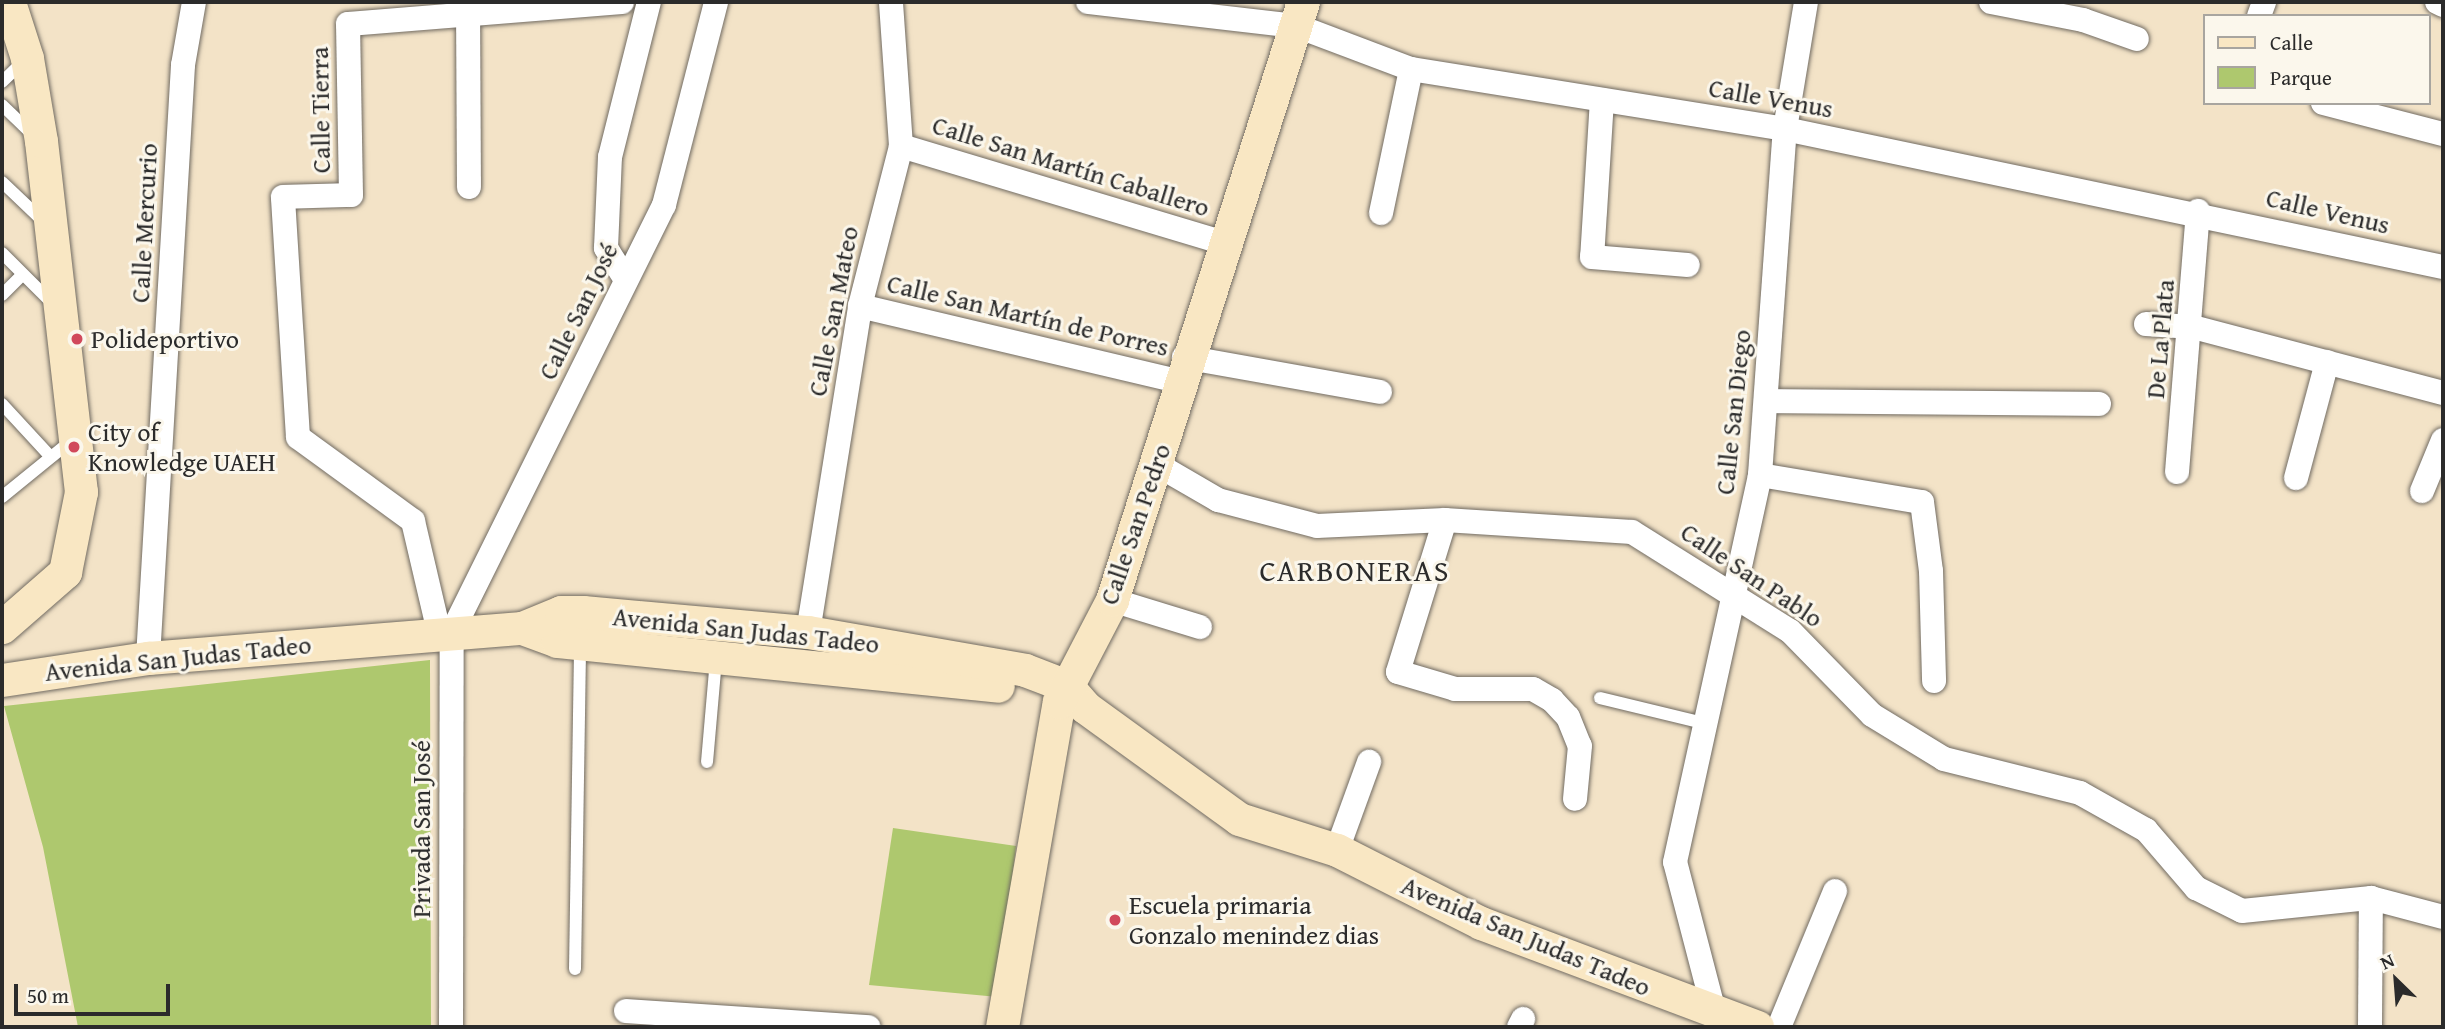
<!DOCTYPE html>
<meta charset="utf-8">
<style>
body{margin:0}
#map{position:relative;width:2445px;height:1029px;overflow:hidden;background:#f3e3c7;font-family:"Gentium Book Plus",serif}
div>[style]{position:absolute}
.green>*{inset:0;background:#aec86e}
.roads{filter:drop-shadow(0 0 2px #716b62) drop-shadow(0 0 2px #716b62)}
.lane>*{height:12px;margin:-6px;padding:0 6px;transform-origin:6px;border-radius:6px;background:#fff}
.street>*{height:24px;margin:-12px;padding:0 12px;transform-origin:12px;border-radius:12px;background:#fff}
.secondary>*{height:33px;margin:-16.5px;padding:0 16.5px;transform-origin:16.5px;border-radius:16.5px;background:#f9e7c3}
.dots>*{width:19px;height:19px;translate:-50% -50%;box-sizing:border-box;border:4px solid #fbf7ec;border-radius:50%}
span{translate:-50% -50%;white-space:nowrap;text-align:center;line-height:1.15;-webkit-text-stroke:6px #fbf7ec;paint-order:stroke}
.street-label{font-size:26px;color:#2b2b2b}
.poi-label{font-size:26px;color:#2b2b2b}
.left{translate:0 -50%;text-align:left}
.quarter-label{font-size:30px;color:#2b2b2b;letter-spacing:2px}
.frame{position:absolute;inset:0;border:4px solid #2b2b2b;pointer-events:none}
.legend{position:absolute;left:2203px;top:14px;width:228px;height:91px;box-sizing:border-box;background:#fbf7ec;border:2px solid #a8a59f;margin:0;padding:9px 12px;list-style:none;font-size:21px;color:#2b2b2b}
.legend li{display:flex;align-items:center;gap:14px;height:35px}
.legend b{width:35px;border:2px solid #a8a59f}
.north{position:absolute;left:2361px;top:945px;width:70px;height:70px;-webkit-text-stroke:5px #fbf7ec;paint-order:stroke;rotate:335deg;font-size:19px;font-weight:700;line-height:28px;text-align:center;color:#2b2b2b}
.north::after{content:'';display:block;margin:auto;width:24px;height:32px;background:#2b2b2b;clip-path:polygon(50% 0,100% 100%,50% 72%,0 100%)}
.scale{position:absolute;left:14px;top:984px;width:156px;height:32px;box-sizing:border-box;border:4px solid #2b2b2b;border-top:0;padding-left:9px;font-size:21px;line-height:24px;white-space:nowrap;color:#2b2b2b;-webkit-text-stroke:5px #fbf7ec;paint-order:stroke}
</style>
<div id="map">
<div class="green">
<div style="clip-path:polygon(430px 660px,431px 1027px,78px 1027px,43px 847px,4px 706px)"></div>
<div style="clip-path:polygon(893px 828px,1016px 846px,998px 997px,869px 985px)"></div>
</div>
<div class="roads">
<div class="lane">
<div style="left:2px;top:82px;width:30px;rotate:-44deg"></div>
<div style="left:2px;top:105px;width:42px;rotate:44deg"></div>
<div style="left:2px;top:182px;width:59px;rotate:43.6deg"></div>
<div style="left:2px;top:253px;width:74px;rotate:45deg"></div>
<div style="left:2px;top:295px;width:28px;rotate:-45deg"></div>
<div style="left:2px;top:404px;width:69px;rotate:47.3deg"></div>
<div style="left:2px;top:497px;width:89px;rotate:-39.1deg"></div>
<div style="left:1600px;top:698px;width:106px;rotate:13.6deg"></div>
<div style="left:707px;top:762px;width:102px;rotate:-85deg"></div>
<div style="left:575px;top:969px;width:325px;rotate:-89.1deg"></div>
</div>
<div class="street">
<div style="left:468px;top:2px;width:185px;rotate:89.7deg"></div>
<div style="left:1088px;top:2px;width:210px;rotate:6.6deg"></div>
<div style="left:1297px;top:26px;width:122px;rotate:20.7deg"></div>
<div style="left:1411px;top:69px;width:379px;rotate:9.1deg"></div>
<div style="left:1785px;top:129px;width:672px;rotate:11.84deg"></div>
<div style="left:1991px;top:2px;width:94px;rotate:11.1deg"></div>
<div style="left:2083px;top:20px;width:57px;rotate:19.4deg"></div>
<div style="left:2437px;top:2px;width:7px;rotate:27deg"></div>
<div style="left:2259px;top:16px;width:15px;rotate:-70deg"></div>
<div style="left:1602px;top:100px;width:157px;rotate:93.6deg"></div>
<div style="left:1592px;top:257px;width:96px;rotate:4.8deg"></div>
<div style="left:2323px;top:103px;width:124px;rotate:14.5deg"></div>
<div style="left:901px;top:146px;width:337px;rotate:16.7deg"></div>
<div style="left:1381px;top:213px;width:147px;rotate:-78.2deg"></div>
<div style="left:626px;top:280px;width:38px;rotate:-122deg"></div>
<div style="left:606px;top:248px;width:91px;rotate:-87.5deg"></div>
<div style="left:610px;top:157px;width:160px;rotate:-75.9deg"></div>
<div style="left:860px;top:306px;width:331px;rotate:13.3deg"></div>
<div style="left:2146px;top:324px;width:47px;rotate:3.7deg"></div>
<div style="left:2193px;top:327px;width:259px;rotate:14.8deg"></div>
<div style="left:1184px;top:357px;width:199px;rotate:10.1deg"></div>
<div style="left:1768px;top:401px;width:331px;rotate:0.5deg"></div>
<div style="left:1156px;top:464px;width:72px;rotate:30.1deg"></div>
<div style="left:1218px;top:500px;width:102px;rotate:14.7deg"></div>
<div style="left:1317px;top:526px;width:128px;rotate:-2.7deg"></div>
<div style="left:1445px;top:520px;width:187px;rotate:3.7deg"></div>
<div style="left:1632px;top:532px;width:186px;rotate:32.1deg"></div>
<div style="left:1790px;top:631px;width:117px;rotate:45.7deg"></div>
<div style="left:1872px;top:715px;width:84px;rotate:31.4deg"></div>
<div style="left:1944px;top:759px;width:140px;rotate:14deg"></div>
<div style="left:2080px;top:793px;width:76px;rotate:29.3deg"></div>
<div style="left:2146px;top:830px;width:77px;rotate:49.2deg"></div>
<div style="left:2196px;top:888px;width:51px;rotate:26.6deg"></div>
<div style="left:2242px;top:911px;width:130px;rotate:-5.8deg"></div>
<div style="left:2371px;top:898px;width:74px;rotate:14.8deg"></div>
<div style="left:2177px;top:472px;width:262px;rotate:-85.4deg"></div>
<div style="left:1760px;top:475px;width:164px;rotate:9.5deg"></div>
<div style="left:1922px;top:502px;width:70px;rotate:82.6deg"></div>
<div style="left:1931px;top:571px;width:110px;rotate:88.4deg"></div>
<div style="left:2296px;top:478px;width:120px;rotate:-75deg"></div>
<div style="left:2422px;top:491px;width:55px;rotate:-67.6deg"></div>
<div style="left:1445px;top:520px;width:159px;rotate:107.2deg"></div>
<div style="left:1398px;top:672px;width:59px;rotate:16.6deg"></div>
<div style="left:1455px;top:689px;width:78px"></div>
<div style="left:1533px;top:689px;width:22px;rotate:30deg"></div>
<div style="left:1552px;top:700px;width:23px;rotate:47deg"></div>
<div style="left:1568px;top:717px;width:31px;rotate:68deg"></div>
<div style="left:1580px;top:746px;width:53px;rotate:95.4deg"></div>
<div style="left:1112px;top:600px;width:92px;rotate:17.1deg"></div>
<div style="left:439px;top:632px;width:114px;rotate:-103.2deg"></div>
<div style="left:413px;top:521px;width:142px;rotate:-143.9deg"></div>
<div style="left:298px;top:437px;width:240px;rotate:-93.6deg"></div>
<div style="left:283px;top:197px;width:68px;rotate:-1.7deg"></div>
<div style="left:351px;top:195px;width:171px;rotate:-91deg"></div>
<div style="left:348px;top:24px;width:275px;rotate:-4.6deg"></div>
<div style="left:808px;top:632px;width:330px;rotate:-80.9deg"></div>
<div style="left:860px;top:306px;width:165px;rotate:-75.6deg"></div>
<div style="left:901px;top:146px;width:144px;rotate:-94deg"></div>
<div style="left:148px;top:658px;width:594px;rotate:-86.62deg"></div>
<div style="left:183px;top:65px;width:64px;rotate:-80.1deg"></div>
<div style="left:1337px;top:850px;width:94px;rotate:-70deg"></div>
<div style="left:626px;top:1011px;width:243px;rotate:3.8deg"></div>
<div style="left:1717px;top:1023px;width:166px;rotate:-104.6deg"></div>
<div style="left:1675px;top:862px;width:396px;rotate:-77.6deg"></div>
<div style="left:1760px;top:475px;width:347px;rotate:-85.9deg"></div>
<div style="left:1785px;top:129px;width:129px;rotate:-80.6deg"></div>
<div style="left:451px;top:1027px;width:395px;rotate:-89.9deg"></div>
<div style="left:452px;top:632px;width:477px;rotate:-63.6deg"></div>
<div style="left:664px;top:205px;width:210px;rotate:-75.6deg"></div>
<div style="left:1519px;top:1027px;width:9px;rotate:-63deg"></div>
<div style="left:1779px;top:1027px;width:147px;rotate:-67.6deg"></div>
<div style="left:2370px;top:1027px;width:129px;rotate:-89.6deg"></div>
</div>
<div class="secondary">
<div style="left:2px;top:627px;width:84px;rotate:-41.1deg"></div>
<div style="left:65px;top:572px;width:82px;rotate:-78.7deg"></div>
<div style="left:81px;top:492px;width:353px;rotate:-96.5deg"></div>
<div style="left:41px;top:141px;width:84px;rotate:-99.6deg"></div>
<div style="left:27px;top:58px;width:59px;rotate:-107.8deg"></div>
<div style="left:522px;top:628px;width:37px;rotate:20deg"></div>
<div style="left:557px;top:641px;width:443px;rotate:5.8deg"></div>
<div style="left:2px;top:680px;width:148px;rotate:-8.6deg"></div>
<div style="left:148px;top:658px;width:375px;rotate:-4.6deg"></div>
<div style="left:522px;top:628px;width:42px;rotate:-22.3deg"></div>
<div style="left:561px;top:612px;width:22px"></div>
<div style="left:583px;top:612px;width:226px;rotate:5.1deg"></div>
<div style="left:808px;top:632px;width:220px;rotate:9.9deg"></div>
<div style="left:1025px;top:670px;width:45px;rotate:20.9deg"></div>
<div style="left:1067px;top:686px;width:28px;rotate:49deg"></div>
<div style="left:1085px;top:707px;width:190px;rotate:36deg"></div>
<div style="left:1239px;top:819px;width:103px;rotate:17.6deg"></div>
<div style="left:1337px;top:850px;width:161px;rotate:26.9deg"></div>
<div style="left:1481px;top:923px;width:295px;rotate:20.6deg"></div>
<div style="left:1002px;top:1027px;width:330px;rotate:-80.1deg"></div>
<div style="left:1059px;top:702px;width:115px;rotate:-62.5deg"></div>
<div style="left:1112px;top:600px;width:628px;rotate:-72.29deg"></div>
</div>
</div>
<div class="dots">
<div style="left:77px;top:339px;background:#d1495b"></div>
<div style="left:74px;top:447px;background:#d1495b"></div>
<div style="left:1115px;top:920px;background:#d1495b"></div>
</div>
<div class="street-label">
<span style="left:1771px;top:98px;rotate:10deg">Calle Venus</span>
<span style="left:320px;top:110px;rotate:-91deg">Calle Tierra</span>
<span style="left:1071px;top:166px;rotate:17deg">Calle San Martín Caballero</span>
<span style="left:2328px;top:211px;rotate:13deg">Calle Venus</span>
<span style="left:144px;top:223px;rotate:-87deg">Calle Mercurio</span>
<span style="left:578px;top:311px;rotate:-64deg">Calle San José</span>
<span style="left:833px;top:311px;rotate:-79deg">Calle San Mateo</span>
<span style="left:1028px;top:315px;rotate:13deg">Calle San Martín de Porres</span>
<span style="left:2160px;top:339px;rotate:-85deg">De La Plata</span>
<span style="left:1733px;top:412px;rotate:-84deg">Calle San Diego</span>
<span style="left:1135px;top:524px;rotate:-71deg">Calle San Pedro</span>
<span style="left:1752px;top:575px;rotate:34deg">Calle San Pablo</span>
<span style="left:746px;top:630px;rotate:6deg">Avenida San Judas Tadeo</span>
<span style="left:178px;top:658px;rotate:-6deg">Avenida San Judas Tadeo</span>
<span style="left:421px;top:829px;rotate:-90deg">Privada San José</span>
<span style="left:1526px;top:936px;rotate:23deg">Avenida San Judas Tadeo</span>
</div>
<div class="poi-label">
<span class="left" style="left:91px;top:339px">Polideportivo</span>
<span class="left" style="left:88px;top:447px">City of<br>Knowledge UAEH</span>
<span class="left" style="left:1129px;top:920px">Escuela primaria<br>Gonzalo menindez dias</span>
</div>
<div class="quarter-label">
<span style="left:1355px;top:570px">CARBONERAS</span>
</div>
<div class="frame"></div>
<ul class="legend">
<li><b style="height:9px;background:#f9e7c3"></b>Calle</li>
<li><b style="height:19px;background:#aec86e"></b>Parque</li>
</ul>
<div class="north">N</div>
<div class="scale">50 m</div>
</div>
